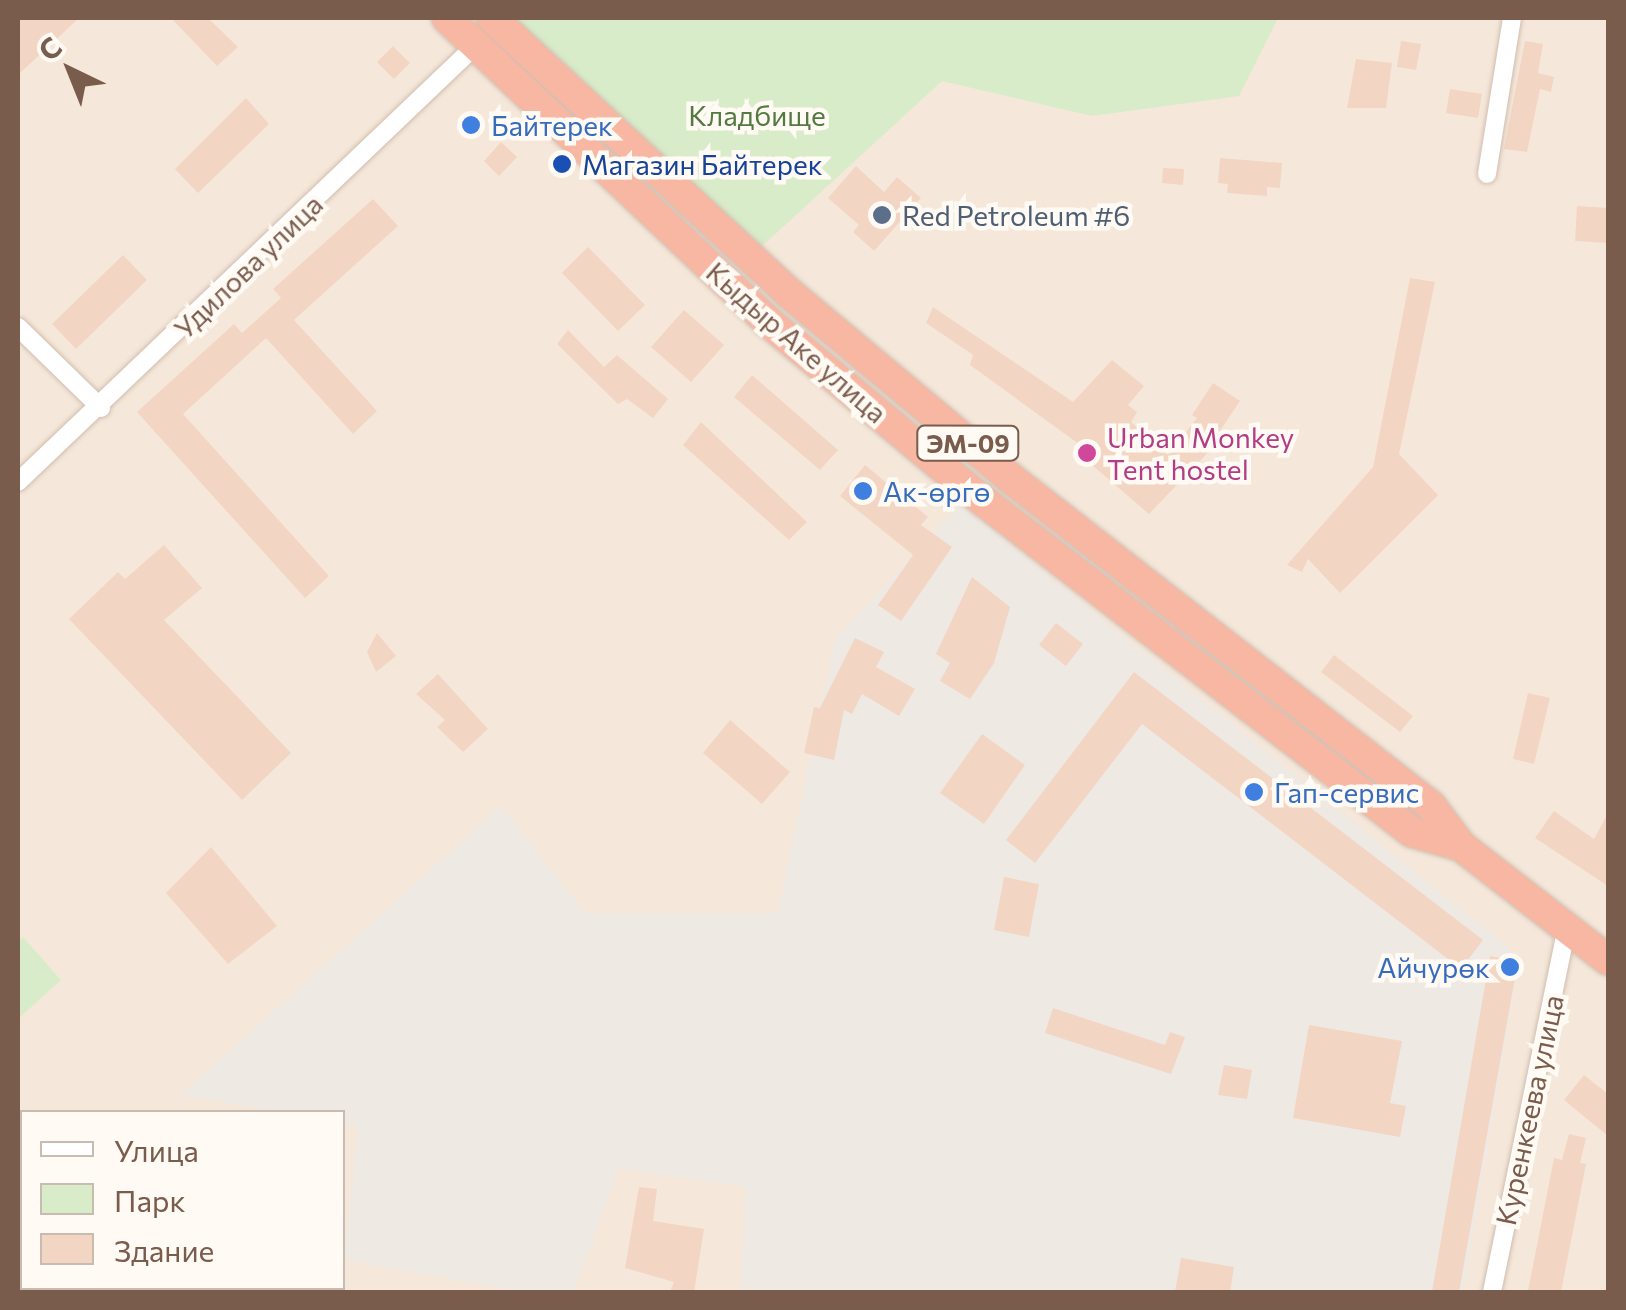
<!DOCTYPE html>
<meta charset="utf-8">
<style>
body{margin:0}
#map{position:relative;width:1626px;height:1310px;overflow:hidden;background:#fdf6ec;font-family:Commissioner,sans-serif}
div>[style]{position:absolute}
.residential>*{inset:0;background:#f5e8da}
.industrial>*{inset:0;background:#efe9e4}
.green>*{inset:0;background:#d8ecc9}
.building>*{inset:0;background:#f3d5c3}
.roads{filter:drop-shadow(0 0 2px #d1beb0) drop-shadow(0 0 2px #d1beb0)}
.street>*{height:18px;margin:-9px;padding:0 9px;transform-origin:9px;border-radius:9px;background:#fff}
.highway>*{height:30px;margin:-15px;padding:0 15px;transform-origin:15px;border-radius:15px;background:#f7b7a3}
.dots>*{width:28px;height:28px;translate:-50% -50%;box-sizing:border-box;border:5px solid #fffaf3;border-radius:50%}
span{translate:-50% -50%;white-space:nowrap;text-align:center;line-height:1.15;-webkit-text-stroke:9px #fffaf3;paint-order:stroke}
.shield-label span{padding:2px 8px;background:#fffaf3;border:2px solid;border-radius:8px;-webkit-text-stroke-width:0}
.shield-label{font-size:25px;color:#7a5c4d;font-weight:700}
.park-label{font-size:28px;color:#537a41}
.shop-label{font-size:28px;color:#366cbe}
.left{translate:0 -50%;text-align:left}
.right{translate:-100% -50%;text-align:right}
.transit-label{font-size:28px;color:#164399}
.service-label{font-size:28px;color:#4e5e75}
.street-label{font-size:28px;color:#7a5c4d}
.hotel-label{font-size:28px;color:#b23c85}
.frame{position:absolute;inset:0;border:20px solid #7a5c4d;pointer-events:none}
.legend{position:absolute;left:20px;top:1110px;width:325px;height:180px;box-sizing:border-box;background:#fffaf3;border:2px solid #cabbb1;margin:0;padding:12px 18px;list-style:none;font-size:30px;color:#7a5c4d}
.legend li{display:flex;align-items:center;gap:20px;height:50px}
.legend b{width:50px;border:2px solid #cabbb1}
.north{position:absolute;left:20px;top:20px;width:100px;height:100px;-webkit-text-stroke:8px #fffaf3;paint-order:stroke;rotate:317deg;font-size:28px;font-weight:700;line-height:40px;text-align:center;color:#7a5c4d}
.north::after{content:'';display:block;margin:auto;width:35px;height:45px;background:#7a5c4d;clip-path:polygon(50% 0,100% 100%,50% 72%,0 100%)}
</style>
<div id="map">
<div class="residential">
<div style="clip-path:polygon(evenodd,18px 18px,1608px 18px,1608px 1292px,18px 1292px,18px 18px,22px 1112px,342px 1112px,342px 1288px,22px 1288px,22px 1112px)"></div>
</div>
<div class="industrial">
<div style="clip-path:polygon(961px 504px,1520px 957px,1463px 1292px,740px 1292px,746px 1187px,618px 1168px,574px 1292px,524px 1292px,344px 1260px,358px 1127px,343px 1123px,342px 1112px,281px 1112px,181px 1095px,501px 806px,585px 913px,778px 913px,835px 639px)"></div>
</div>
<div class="green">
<div style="clip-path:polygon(512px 18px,1278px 18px,1239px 96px,1092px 116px,942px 81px,760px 248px)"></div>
<div style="clip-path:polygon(23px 937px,61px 980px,18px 1019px,18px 942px)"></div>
</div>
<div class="building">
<div style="clip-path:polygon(18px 18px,79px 18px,18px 75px)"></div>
<div style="clip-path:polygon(171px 18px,208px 18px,238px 47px,217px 66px)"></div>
<div style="clip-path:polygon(1401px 41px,1421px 44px,1416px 70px,1397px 67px)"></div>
<div style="clip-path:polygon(1525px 41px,1543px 44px,1538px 73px,1554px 77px,1551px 92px,1540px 89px,1527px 152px,1504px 149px)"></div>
<div style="clip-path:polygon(393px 46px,410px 63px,394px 79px,377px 62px)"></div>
<div style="clip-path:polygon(1356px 59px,1392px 63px,1386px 108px,1347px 108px)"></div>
<div style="clip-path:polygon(1450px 89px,1482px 94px,1478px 118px,1446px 113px)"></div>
<div style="clip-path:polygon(246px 98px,269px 124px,198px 193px,175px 169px)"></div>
<div style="clip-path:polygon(501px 142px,517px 157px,499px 176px,484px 161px)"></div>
<div style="clip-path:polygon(1220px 158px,1282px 163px,1280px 188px,1267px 187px,1267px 196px,1227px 193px,1228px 184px,1218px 183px)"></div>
<div style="clip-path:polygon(856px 166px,884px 192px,897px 177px,921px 198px,874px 251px,853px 232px,859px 225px,828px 198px)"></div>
<div style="clip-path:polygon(1163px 168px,1184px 169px,1183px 185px,1162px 183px)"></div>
<div style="clip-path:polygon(373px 199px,398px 226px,294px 320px,377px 411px,353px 434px,266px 338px,183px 414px,329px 576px,305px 598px,137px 412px,234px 324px,242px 333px,281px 298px,273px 289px)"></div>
<div style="clip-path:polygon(1577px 206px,1608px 208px,1608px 243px,1575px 241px)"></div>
<div style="clip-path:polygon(588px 247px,645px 305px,618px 331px,562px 273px)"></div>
<div style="clip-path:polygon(123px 255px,147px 280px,76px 349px,52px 324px)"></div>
<div style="clip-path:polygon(1410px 278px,1435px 282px,1399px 454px,1438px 495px,1340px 593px,1308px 559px,1302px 572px,1287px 565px,1373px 467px)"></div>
<div style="clip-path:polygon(933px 307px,1073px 402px,1112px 360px,1144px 386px,1128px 405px,1137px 412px,1131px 422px,1168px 455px,1197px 418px,1192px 415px,1213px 383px,1240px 401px,1215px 438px,1219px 441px,1149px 514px,1078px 453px,1083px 447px,970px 365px,973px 355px,926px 323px)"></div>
<div style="clip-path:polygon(684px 310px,724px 345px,691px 382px,651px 347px)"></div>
<div style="clip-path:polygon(568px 330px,604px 367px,617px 355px,668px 399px,653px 418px,627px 399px,618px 404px,557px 344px)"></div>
<div style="clip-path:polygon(752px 375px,838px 450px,820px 470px,734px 397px)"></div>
<div style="clip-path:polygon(701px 422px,807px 522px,789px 540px,683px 445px)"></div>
<div style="clip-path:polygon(865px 465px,928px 517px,921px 525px,952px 547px,901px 621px,878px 605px,913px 555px,840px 496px)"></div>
<div style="clip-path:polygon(164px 545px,202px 588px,164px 620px,291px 753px,242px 800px,69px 619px,118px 572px,125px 579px)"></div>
<div style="clip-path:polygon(972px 577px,1010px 607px,994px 663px,970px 699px,940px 681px,950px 663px,936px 654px)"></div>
<div style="clip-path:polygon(1056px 623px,1083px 644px,1066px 666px,1039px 645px)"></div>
<div style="clip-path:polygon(377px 633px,396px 656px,376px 672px,367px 652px)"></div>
<div style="clip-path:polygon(855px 638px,884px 652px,876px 667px,915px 689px,899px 716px,862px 694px,852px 714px,844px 710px,834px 760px,804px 753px,814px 707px,820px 708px)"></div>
<div style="clip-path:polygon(1334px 655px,1413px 716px,1400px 732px,1321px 672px)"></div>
<div style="clip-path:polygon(1134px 672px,1483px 940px,1461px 969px,1142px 724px,1035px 863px,1006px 840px)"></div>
<div style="clip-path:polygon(438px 674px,488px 729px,463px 752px,437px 727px,445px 720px,416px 694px)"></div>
<div style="clip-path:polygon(1528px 693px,1550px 698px,1534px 764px,1513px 759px)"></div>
<div style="clip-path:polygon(730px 720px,790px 772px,762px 804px,703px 753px)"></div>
<div style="clip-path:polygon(982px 734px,1025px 765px,984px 824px,940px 793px)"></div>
<div style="clip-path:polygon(1554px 811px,1594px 839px,1608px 813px,1608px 886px,1535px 838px)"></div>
<div style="clip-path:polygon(211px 847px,277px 926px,228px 964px,166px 893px)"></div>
<div style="clip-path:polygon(1004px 877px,1039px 884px,1029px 937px,994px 930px)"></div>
<div style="clip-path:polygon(1490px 956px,1518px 961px,1459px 1292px,1432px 1292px)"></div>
<div style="clip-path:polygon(1053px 1008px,1165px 1045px,1170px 1032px,1185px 1037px,1171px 1074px,1045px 1033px)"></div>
<div style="clip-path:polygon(1309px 1025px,1402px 1041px,1390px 1103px,1406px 1106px,1400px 1137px,1293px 1118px)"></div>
<div style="clip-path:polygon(1224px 1065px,1252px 1070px,1247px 1099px,1218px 1095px)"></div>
<div style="clip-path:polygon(1584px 1075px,1608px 1094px,1608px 1136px,1564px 1100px)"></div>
<div style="clip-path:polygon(1569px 1134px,1586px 1138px,1580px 1163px,1586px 1164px,1561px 1292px,1528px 1291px,1554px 1158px,1562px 1160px)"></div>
<div style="clip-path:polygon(639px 1187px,657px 1189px,653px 1221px,704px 1229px,694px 1292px,670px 1292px,674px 1282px,625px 1268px)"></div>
<div style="clip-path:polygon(1181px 1258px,1234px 1267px,1230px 1292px,1175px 1292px)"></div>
</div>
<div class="roads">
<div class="street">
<div style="left:1487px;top:174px;width:158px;rotate:-80.9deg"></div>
<div style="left:18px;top:327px;width:116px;rotate:44.3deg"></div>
<div style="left:18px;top:482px;width:632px;rotate:-43.65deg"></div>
<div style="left:1492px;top:1292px;width:372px;rotate:-78.4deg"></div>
</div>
<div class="highway">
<div style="left:447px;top:18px;width:439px;rotate:43.4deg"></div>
<div style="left:766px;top:320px;width:286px;rotate:39.8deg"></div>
<div style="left:986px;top:503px;width:538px;rotate:37.68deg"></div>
<div style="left:1412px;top:832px;width:51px;rotate:15.9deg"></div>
<div style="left:492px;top:18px;width:405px;rotate:42.8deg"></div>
<div style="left:789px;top:293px;width:287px;rotate:39.9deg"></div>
<div style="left:1009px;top:477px;width:535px;rotate:37.94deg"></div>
<div style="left:1431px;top:806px;width:50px;rotate:53.1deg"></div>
<div style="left:1461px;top:846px;width:186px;rotate:37.8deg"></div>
</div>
</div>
<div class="dots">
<div style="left:471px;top:125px;background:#3f7fe0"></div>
<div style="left:562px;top:164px;background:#1a4fb4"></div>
<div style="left:882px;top:215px;background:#5c6f8a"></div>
<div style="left:1087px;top:453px;background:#d1479c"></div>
<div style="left:863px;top:491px;background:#3f7fe0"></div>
<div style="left:1254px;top:792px;background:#3f7fe0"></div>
<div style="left:1510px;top:967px;background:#3f7fe0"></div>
</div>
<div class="shield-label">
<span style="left:968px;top:443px">ЭМ-09</span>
</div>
<div class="park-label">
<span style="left:757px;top:115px">Кладбище</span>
</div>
<div class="shop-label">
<span class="left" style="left:491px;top:125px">Байтерек</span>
<span class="left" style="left:883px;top:491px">Ак-өргө</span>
<span class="left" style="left:1274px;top:792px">Гап-сервис</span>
<span class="right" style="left:1490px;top:967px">Айчурөк</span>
</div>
<div class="transit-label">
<span class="left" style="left:582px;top:164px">Магазин Байтерек</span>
</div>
<div class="service-label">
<span class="left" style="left:902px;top:215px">Red Petroleum #6</span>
</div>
<div class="street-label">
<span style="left:248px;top:266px;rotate:-44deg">Удилова улица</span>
<span style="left:797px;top:342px;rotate:41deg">Кыдыр Аке улица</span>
<span style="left:1529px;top:1110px;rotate:-78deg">Куренкеева улица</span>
</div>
<div class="hotel-label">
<span class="left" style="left:1107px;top:453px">Urban Monkey<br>Tent hostel</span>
</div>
<div class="frame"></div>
<ul class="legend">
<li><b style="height:12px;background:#fff"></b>Улица</li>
<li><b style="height:28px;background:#d8ecc9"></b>Парк</li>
<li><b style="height:28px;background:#f3d5c3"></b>Здание</li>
</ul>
<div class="north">С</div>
</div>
